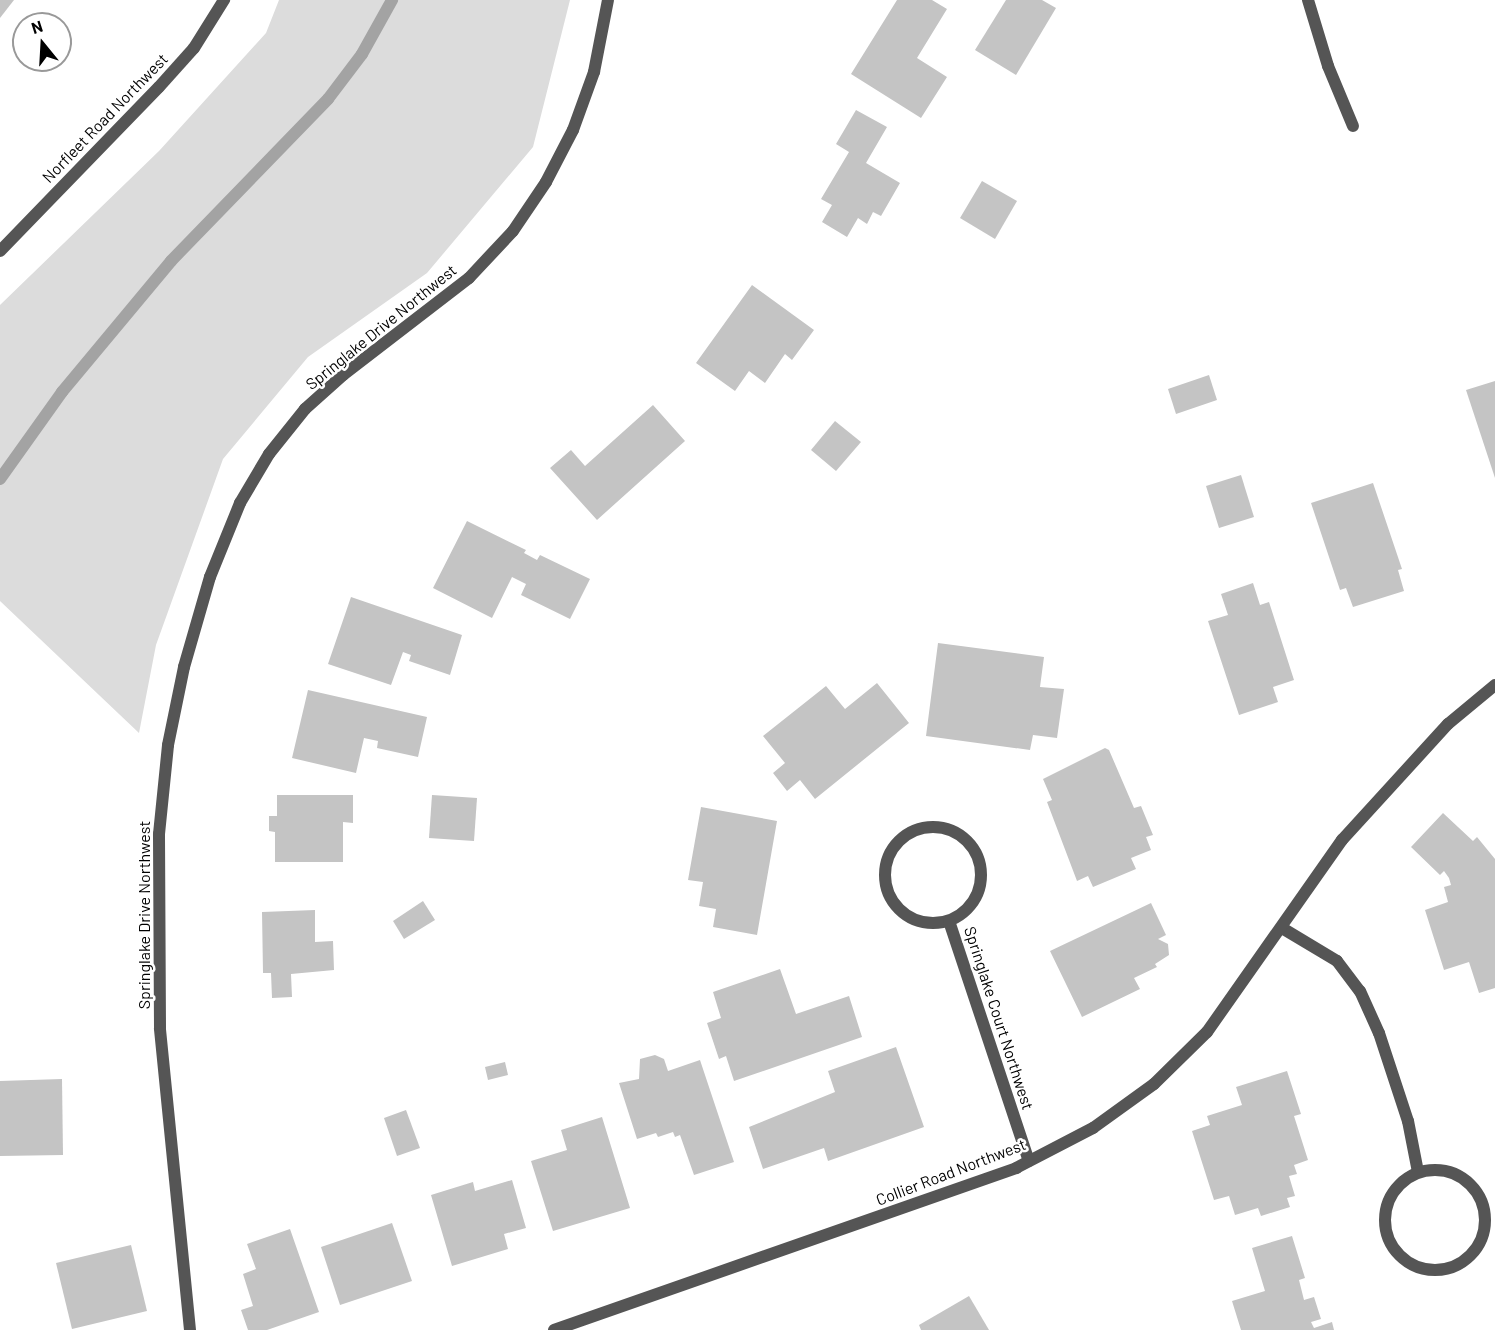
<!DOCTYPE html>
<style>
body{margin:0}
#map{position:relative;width:1495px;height:1330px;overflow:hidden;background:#fff;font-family:Barlow,sans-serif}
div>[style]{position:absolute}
.green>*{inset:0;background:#dcdcdc}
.stream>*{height:12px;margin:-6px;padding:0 6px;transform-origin:6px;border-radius:6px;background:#a3a3a3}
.building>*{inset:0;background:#c4c4c4}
.minor>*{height:12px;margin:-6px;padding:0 6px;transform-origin:6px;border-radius:6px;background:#555}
.minor>.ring{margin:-6px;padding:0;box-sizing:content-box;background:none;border:12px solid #555;border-radius:50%}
.tertiary>*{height:12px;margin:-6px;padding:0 6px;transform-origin:6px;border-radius:6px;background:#555}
span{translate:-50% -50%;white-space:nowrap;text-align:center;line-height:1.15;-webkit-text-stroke:5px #fff;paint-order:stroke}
.street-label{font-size:16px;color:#000}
.north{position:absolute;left:12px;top:12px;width:60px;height:60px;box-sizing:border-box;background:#fff;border:2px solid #999;border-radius:50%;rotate:342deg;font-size:16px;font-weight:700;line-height:24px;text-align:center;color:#000}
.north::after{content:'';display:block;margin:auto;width:21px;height:27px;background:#000;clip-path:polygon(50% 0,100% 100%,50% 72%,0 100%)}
</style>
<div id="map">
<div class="green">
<div style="clip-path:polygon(279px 0,570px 0,533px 147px,427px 273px,308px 357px,223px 459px,156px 645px,139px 733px,0 601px,0 305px,159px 151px,266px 33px)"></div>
</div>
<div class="stream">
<div style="left:0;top:479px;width:107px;rotate:-54.5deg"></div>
<div style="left:62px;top:392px;width:170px;rotate:-50.2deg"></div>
<div style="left:171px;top:261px;width:226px;rotate:-45.9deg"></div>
<div style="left:328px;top:99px;width:56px;rotate:-52.9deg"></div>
<div style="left:362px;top:54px;width:62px;rotate:-60.9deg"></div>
</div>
<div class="building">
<div style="clip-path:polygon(0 0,14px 0,0 18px)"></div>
<div style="clip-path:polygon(897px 0,932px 0,947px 9px,917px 58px,947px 77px,921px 118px,851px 74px)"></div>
<div style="clip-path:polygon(1006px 0,1042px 0,1056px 8px,1016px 75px,975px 50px)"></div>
<div style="clip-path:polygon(856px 110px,887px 127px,866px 163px,900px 183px,881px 216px,873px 212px,867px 224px,858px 218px,847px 237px,822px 222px,832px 205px,821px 199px,849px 152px,836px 144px)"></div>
<div style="clip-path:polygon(982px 181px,1017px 201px,995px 239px,960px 218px)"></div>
<div style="clip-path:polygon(752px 285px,814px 330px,792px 360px,785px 354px,765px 383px,749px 371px,735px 391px,696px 363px)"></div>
<div style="clip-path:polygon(1209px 375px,1217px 400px,1176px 414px,1168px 389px)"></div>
<div style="clip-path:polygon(1495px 381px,1495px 478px,1466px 390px)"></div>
<div style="clip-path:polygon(653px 405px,685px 441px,597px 520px,550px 468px,571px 450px,585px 466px)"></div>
<div style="clip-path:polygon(835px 421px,861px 442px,836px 471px,811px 450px)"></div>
<div style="clip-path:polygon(1241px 475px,1254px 517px,1219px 528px,1206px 486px)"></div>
<div style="clip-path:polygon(1373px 483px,1402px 569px,1398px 570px,1404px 591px,1353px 607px,1346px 588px,1340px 590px,1311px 503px)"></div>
<div style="clip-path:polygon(467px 521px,526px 550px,524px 553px,537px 560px,540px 555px,590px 579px,570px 619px,521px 595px,526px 584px,512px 577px,492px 618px,433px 588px)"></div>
<div style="clip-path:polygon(1253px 583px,1260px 605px,1269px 602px,1294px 680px,1273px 687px,1278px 702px,1239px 715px,1208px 621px,1228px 615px,1221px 594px)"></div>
<div style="clip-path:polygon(351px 597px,462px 635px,450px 675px,409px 661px,411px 655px,403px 652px,391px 685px,328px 664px)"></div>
<div style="clip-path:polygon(938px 643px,1044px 657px,1040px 687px,1064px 689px,1057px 738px,1033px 735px,1030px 750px,926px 736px)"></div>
<div style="clip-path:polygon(877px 683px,909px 723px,815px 799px,800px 780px,787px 791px,773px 773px,785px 763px,763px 736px,826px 686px,845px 709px)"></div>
<div style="clip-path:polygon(308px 690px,427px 717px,418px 757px,377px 748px,378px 741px,364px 738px,356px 773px,292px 758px)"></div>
<div style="clip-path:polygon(1105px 748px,1109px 750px,1134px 808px,1141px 806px,1153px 835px,1146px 837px,1151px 850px,1131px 858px,1136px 869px,1093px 887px,1088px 876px,1077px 881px,1047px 802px,1052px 800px,1043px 779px)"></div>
<div style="clip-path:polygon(277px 795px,353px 795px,353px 823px,343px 822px,343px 862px,275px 862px,275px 832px,269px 831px,269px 816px,277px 816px)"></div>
<div style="clip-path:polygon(432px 795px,477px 798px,474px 841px,429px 838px)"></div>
<div style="clip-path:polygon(701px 807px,777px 821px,757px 935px,713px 927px,716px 909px,699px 906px,703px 882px,688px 880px)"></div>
<div style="clip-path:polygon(1443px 813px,1473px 841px,1477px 837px,1495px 859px,1495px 988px,1479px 993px,1469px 962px,1444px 970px,1425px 910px,1448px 902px,1444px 887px,1451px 885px,1449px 878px,1444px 871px,1440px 875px,1411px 847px)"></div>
<div style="clip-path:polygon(423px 901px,435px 920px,404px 939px,393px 921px)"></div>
<div style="clip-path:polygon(1151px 903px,1166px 935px,1158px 939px,1168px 944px,1169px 955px,1155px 964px,1157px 967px,1134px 978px,1140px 989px,1082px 1017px,1050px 951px)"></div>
<div style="clip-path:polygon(315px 910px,315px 942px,333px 941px,334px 970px,291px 974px,292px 997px,272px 998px,271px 973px,263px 973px,262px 912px)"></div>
<div style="clip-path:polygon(780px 969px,796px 1014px,849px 996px,862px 1037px,734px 1081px,726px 1056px,719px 1059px,707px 1023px,721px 1018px,713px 992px)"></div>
<div style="clip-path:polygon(896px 1047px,924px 1127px,828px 1161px,824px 1148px,763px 1169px,749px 1127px,835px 1092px,828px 1071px)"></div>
<div style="clip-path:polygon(655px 1055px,664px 1059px,668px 1071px,700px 1060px,734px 1162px,694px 1175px,680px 1135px,675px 1137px,673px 1132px,658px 1137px,656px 1133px,637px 1139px,619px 1083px,639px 1079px,640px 1059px)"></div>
<div style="clip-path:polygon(505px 1062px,508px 1075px,488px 1080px,485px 1067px)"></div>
<div style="clip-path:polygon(1287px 1071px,1301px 1114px,1294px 1116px,1308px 1160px,1294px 1165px,1297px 1174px,1289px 1176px,1295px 1196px,1287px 1198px,1290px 1207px,1261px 1216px,1258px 1208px,1235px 1215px,1229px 1196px,1214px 1200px,1192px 1131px,1210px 1125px,1207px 1116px,1242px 1105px,1236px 1087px)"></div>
<div style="clip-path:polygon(62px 1079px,63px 1155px,0 1156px,0 1081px)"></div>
<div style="clip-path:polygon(406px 1110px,420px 1148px,397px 1156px,384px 1118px)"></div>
<div style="clip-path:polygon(602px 1117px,630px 1208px,553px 1231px,531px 1161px,567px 1150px,561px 1130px)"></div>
<div style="clip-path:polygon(512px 1180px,526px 1228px,504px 1234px,508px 1249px,452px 1266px,431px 1195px,473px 1182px,475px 1191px)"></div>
<div style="clip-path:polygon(392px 1223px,412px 1281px,340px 1305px,321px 1247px)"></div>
<div style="clip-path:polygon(290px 1229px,319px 1312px,267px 1330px,248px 1330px,241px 1310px,253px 1306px,243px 1274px,256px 1269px,247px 1244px)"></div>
<div style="clip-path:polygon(1292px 1236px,1305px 1278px,1299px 1280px,1304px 1300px,1314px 1297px,1321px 1319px,1311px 1322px,1314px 1328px,1332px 1322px,1334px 1330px,1241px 1330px,1232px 1301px,1265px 1291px,1252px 1248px)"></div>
<div style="clip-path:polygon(131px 1245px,147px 1311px,72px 1329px,56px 1263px)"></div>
<div style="clip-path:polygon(969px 1296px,989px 1330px,921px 1330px,919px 1325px)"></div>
</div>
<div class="minor">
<div style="left:1308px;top:0;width:69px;rotate:73.1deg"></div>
<div style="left:1328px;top:66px;width:65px;rotate:67.4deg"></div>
<div style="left:0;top:251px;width:228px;rotate:-45.9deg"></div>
<div style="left:159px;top:87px;width:52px;rotate:-48.1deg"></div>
<div style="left:194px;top:48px;width:57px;rotate:-58deg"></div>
<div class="ring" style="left:885px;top:827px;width:84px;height:84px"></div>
<div style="left:949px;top:921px;width:253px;rotate:71.6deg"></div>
<div style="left:1282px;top:928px;width:64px;rotate:31deg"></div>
<div style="left:1337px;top:961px;width:38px;rotate:53deg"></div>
<div style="left:1360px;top:991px;width:46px;rotate:65.7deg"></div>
<div style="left:1379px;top:1033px;width:93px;rotate:71.8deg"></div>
<div style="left:1408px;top:1121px;width:52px;rotate:78.9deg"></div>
<div class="ring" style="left:1385px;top:1170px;width:88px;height:88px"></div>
<div style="left:190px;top:1330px;width:303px;rotate:-95.7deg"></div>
<div style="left:160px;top:1028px;width:194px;rotate:-90.3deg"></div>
<div style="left:159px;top:834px;width:89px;rotate:-84.2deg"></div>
<div style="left:168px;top:745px;width:80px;rotate:-78.4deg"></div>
<div style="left:184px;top:667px;width:94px;rotate:-73.9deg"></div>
<div style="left:210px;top:577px;width:80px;rotate:-67.9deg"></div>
<div style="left:240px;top:503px;width:57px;rotate:-59.4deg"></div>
<div style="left:269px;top:454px;width:58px;rotate:-51.3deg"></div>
<div style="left:305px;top:409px;width:51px;rotate:-41.8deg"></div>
<div style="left:343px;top:375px;width:159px;rotate:-37.6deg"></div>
<div style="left:469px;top:278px;width:64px;rotate:-46.9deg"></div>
<div style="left:513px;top:231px;width:59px;rotate:-56deg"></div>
<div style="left:546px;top:182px;width:59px;rotate:-62.6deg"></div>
<div style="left:573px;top:130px;width:62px;rotate:-70.1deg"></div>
<div style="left:594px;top:72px;width:73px;rotate:-79deg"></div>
</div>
<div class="tertiary">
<div style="left:554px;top:1330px;width:490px;rotate:-19.3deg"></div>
<div style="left:1016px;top:1168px;width:87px;rotate:-27.5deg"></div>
<div style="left:1093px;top:1128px;width:75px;rotate:-35.8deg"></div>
<div style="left:1154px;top:1084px;width:74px;rotate:-44.5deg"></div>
<div style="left:1207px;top:1032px;width:235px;rotate:-54.9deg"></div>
<div style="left:1342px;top:840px;width:157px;rotate:-47.6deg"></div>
<div style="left:1448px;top:724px;width:61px;rotate:-39.7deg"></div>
</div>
<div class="street-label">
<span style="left:105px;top:118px;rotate:-46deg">Norfleet Road Northwest</span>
<span style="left:381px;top:327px;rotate:-39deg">Springlake Drive Northwest</span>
<span style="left:144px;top:915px;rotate:-90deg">Springlake Drive Northwest</span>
<span style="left:999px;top:1018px;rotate:72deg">Springlake Court Northwest</span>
<span style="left:951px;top:1172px;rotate:-21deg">Collier Road Northwest</span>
</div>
<div class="north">N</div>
</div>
